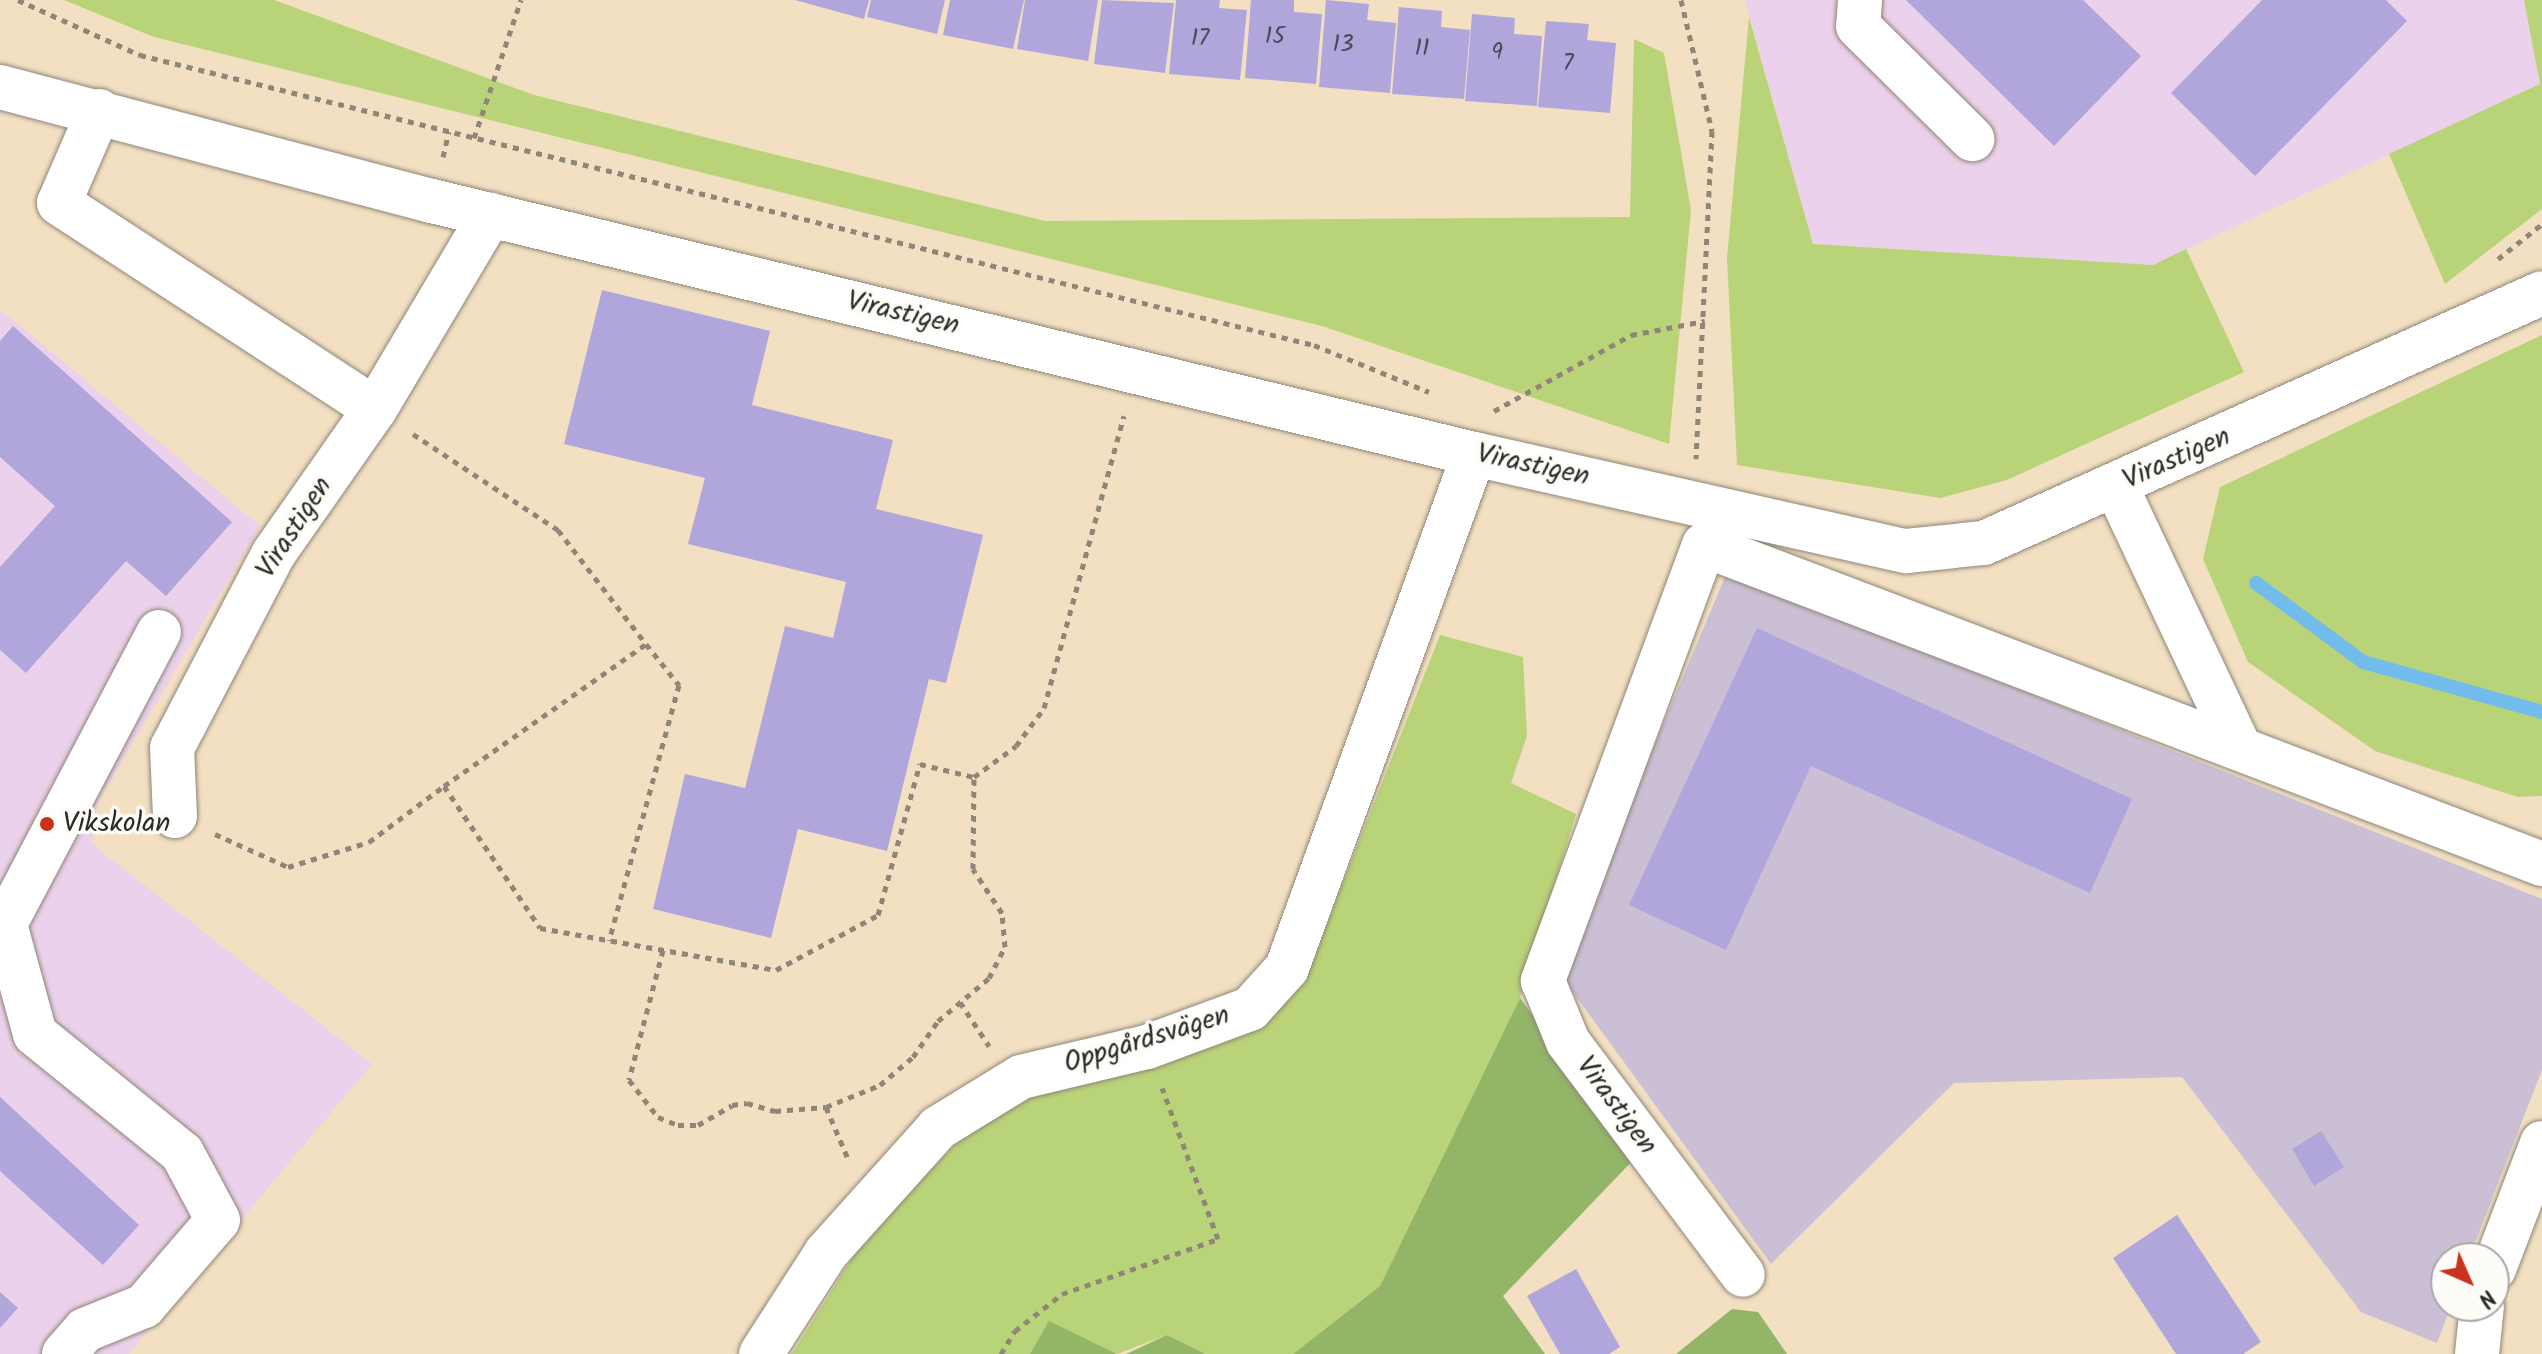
<!DOCTYPE html>
<meta charset="utf-8">
<style>
body{margin:0}
#map{position:relative;width:2542px;height:1354px;overflow:hidden;background:#f3e0c3;font-family:Kalam,sans-serif}
div>[style]{position:absolute}
.built>*{inset:0;background:#ebd1eb}
.industrial>*{inset:0;background:#cbbfd5}
.green>*{inset:0;background:#b9d378}
.forest>*{inset:0;background:#92b568}
.stream>*{height:14px;margin:-7px;padding:0 7px;transform-origin:7px;border-radius:7px;background:#71bcea}
.building>*{inset:0;background:#b1a6db}
.path>*{height:5px;margin-top:-2.5px;transform-origin:0;background:repeating-linear-gradient(90deg,#8f8677 0 6px,transparent 0 12px)}
.roads{filter:drop-shadow(0 0 2px #8f8677) drop-shadow(0 0 2px #8f8677)}
.minor>*{height:44px;margin:-22px;padding:0 22px;transform-origin:22px;border-radius:22px;background:#fff}
.dots>*{width:22px;height:22px;translate:-50% -50%;box-sizing:border-box;border:4px solid #fdfcf7;border-radius:50%}
span{translate:-50% -50%;white-space:nowrap;text-align:center;line-height:1.15;-webkit-text-stroke:7px #fdfcf7;paint-order:stroke}
.number-label{font-size:24px;color:#4c4a57}
.number-label span{-webkit-text-stroke-width:0}
.street-label{font-size:28px;color:#2b2b2b}
.poi-label{font-size:28px;color:#2b2b2b}
.left{translate:0 -50%;text-align:left}
.north{position:absolute;left:2430px;top:1242px;width:80px;height:80px;box-sizing:border-box;background:#fdfcf7;border:2px solid #a9a8a5;border-radius:50%;rotate:135deg;font-size:22px;font-weight:700;line-height:32px;text-align:center;color:#2b2b2b}
.north::after{content:'';display:block;margin:auto;width:28px;height:36px;background:#c8321e;clip-path:polygon(50% 0,100% 100%,50% 72%,0 100%)}
</style>
<div id="map">
<div class="built">
<div style="clip-path:polygon(1745px 0,2524px 0,2540px 84px,2153px 265px,1813px 244px)"></div>
<div style="clip-path:polygon(0 309px,260px 526px,97px 804px,92px 844px,372px 1064px,129px 1354px,0 1354px)"></div>
</div>
<div class="industrial">
<div style="clip-path:polygon(1727px 572px,2542px 899px,2542px 1070px,2469px 1258px,2446px 1258px,2446px 1306px,2451px 1306px,2437px 1343px,2361px 1312px,2182px 1077px,1954px 1083px,1771px 1264px,1559px 973px)"></div>
</div>
<div class="green">
<div style="clip-path:polygon(64px 0,274px 0,534px 95px,1045px 221px,1630px 217px,1634px 39px,1664px 53px,1691px 210px,1669px 444px,1322px 326px,154px 37px)"></div>
<div style="clip-path:polygon(2524px 0,2542px 0,2542px 209px,2445px 284px,2389px 154px,2540px 84px)"></div>
<div style="clip-path:polygon(1749px 17px,1813px 244px,2153px 265px,2186px 249px,2244px 372px,2007px 480px,1940px 498px,1737px 465px,1727px 258px)"></div>
<div style="clip-path:polygon(2542px 335px,2542px 796px,2518px 797px,2375px 751px,2248px 662px,2203px 559px,2220px 487px)"></div>
<div style="clip-path:polygon(1440px 635px,1523px 657px,1527px 736px,1511px 783px,1576px 814px,1520px 998px,1380px 1286px,1293px 1354px,1206px 1354px,1167px 1335px,1117px 1354px,1049px 1322px,1030px 1354px,792px 1354px,869px 1231px,958px 1142px,1022px 1100px,1263px 1021px,1304px 982px)"></div>
</div>
<div class="forest">
<div style="clip-path:polygon(1520px 998px,1636px 1157px,1503px 1296px,1545px 1354px,1293px 1354px,1380px 1286px)"></div>
<div style="clip-path:polygon(1732px 1309px,1758px 1312px,1787px 1354px,1676px 1354px)"></div>
<div style="clip-path:polygon(1049px 1321px,1117px 1354px,1030px 1354px)"></div>
<div style="clip-path:polygon(1167px 1335px,1206px 1354px,1126px 1354px)"></div>
</div>
<div class="stream">
<div style="left:2256px;top:583px;width:133px;rotate:36.4deg"></div>
<div style="left:2363px;top:662px;width:186px;rotate:15.6deg"></div>
</div>
<div class="building">
<div style="clip-path:polygon(795px 0,869px 0,864px 19px)"></div>
<div style="clip-path:polygon(871px 0,945px 0,937px 34px,867px 17px)"></div>
<div style="clip-path:polygon(950px 0,1024px 0,1013px 49px,943px 35px)"></div>
<div style="clip-path:polygon(1025px 0,1098px 0,1088px 61px,1017px 49px)"></div>
<div style="clip-path:polygon(1102px 0,1174px 3px,1165px 73px,1094px 64px)"></div>
<div style="clip-path:polygon(1176px 0,1220px 0,1219px 8px,1247px 10px,1240px 80px,1169px 74px)"></div>
<div style="clip-path:polygon(1251px 0,1294px 0,1294px 12px,1322px 14px,1316px 84px,1245px 78px)"></div>
<div style="clip-path:polygon(1326px 0,1369px 4px,1367px 20px,1396px 23px,1390px 93px,1319px 87px)"></div>
<div style="clip-path:polygon(1906px 0,2083px 0,2141px 56px,2054px 146px)"></div>
<div style="clip-path:polygon(2262px 0,2386px 0,2407px 21px,2255px 176px,2171px 93px)"></div>
<div style="clip-path:polygon(1399px 7px,1442px 11px,1441px 27px,1470px 30px,1464px 99px,1392px 94px)"></div>
<div style="clip-path:polygon(1472px 14px,1515px 18px,1514px 34px,1542px 36px,1537px 106px,1465px 101px)"></div>
<div style="clip-path:polygon(1546px 21px,1589px 24px,1587px 40px,1616px 43px,1610px 113px,1538px 107px)"></div>
<div style="clip-path:polygon(602px 290px,770px 331px,752px 405px,893px 440px,876px 509px,983px 535px,946px 683px,929px 679px,887px 851px,798px 829px,771px 938px,653px 909px,685px 774px,745px 788px,785px 626px,833px 638px,846px 582px,688px 544px,705px 478px,564px 444px)"></div>
<div style="clip-path:polygon(13px 326px,232px 522px,166px 596px,126px 561px,26px 673px,0 650px,0 567px,55px 506px,0 457px,0 341px)"></div>
<div style="clip-path:polygon(1757px 628px,2132px 799px,2090px 893px,1811px 766px,1726px 950px,1629px 905px)"></div>
<div style="clip-path:polygon(0 1097px,139px 1225px,103px 1265px,0 1171px)"></div>
<div style="clip-path:polygon(2321px 1131px,2344px 1167px,2314px 1186px,2292px 1149px)"></div>
<div style="clip-path:polygon(2177px 1215px,2261px 1342px,2243px 1354px,2176px 1354px,2113px 1258px)"></div>
<div style="clip-path:polygon(1576px 1269px,1620px 1347px,1609px 1354px,1560px 1354px,1527px 1296px)"></div>
<div style="clip-path:polygon(0 1292px,18px 1308px,0 1328px)"></div>
</div>
<div class="path">
<div style="left:18px;top:0;width:134px;rotate:24.3deg"></div>
<div style="left:140px;top:55px;width:1209px;rotate:13.88deg"></div>
<div style="left:1314px;top:345px;width:124px;rotate:22.2deg"></div>
<div style="left:1681px;top:0;width:135px;rotate:76.7deg"></div>
<div style="left:1712px;top:131px;width:328px;rotate:92.8deg"></div>
<div style="left:474px;top:138px;width:146px;rotate:-71.2deg"></div>
<div style="left:443px;top:157px;width:26px;rotate:-77deg"></div>
<div style="left:2498px;top:259px;width:56px;rotate:-38.5deg"></div>
<div style="left:1494px;top:411px;width:157px;rotate:-29deg"></div>
<div style="left:1631px;top:335px;width:75px;rotate:-10.7deg"></div>
<div style="left:413px;top:434px;width:174px;rotate:33.5deg"></div>
<div style="left:558px;top:530px;width:144px;rotate:52.3deg"></div>
<div style="left:444px;top:786px;width:247px;rotate:-35.1deg"></div>
<div style="left:646px;top:644px;width:53px;rotate:51.2deg"></div>
<div style="left:679px;top:685px;width:265px;rotate:105.3deg"></div>
<div style="left:215px;top:834px;width:80px;rotate:24.3deg"></div>
<div style="left:288px;top:867px;width:85px;rotate:-17.2deg"></div>
<div style="left:369px;top:842px;width:94px;rotate:-36.7deg"></div>
<div style="left:444px;top:786px;width:171px;rotate:55.9deg"></div>
<div style="left:540px;top:928px;width:240px;rotate:10.1deg"></div>
<div style="left:776px;top:970px;width:116px;rotate:-28.3deg"></div>
<div style="left:878px;top:915px;width:157px;rotate:-74.5deg"></div>
<div style="left:920px;top:764px;width:56px;rotate:13.5deg"></div>
<div style="left:663px;top:950px;width:134px;rotate:104.7deg"></div>
<div style="left:629px;top:1080px;width:47px;rotate:51.9deg"></div>
<div style="left:658px;top:1117px;width:22px;rotate:22deg"></div>
<div style="left:678px;top:1125px;width:20px"></div>
<div style="left:698px;top:1125px;width:39px;rotate:-30deg"></div>
<div style="left:732px;top:1105px;width:15px;rotate:-8deg"></div>
<div style="left:747px;top:1103px;width:29px;rotate:16deg"></div>
<div style="left:775px;top:1111px;width:51px;rotate:-4.5deg"></div>
<div style="left:826px;top:1107px;width:58px;rotate:-22.2deg"></div>
<div style="left:880px;top:1085px;width:43px;rotate:-40.3deg"></div>
<div style="left:913px;top:1057px;width:44px;rotate:-55.2deg"></div>
<div style="left:938px;top:1021px;width:67px;rotate:-40.1deg"></div>
<div style="left:989px;top:978px;width:35px;rotate:-63deg"></div>
<div style="left:1005px;top:947px;width:34px;rotate:-95deg"></div>
<div style="left:1002px;top:913px;width:53px;rotate:-123.4deg"></div>
<div style="left:973px;top:869px;width:92px;rotate:-89.4deg"></div>
<div style="left:974px;top:777px;width:52px;rotate:-36.4deg"></div>
<div style="left:1016px;top:746px;width:47px;rotate:-53.6deg"></div>
<div style="left:1044px;top:708px;width:303px;rotate:-74.7deg"></div>
<div style="left:960px;top:1002px;width:53px;rotate:56.6deg"></div>
<div style="left:826px;top:1107px;width:59px;rotate:66.9deg"></div>
<div style="left:1001px;top:1354px;width:27px;rotate:-59deg"></div>
<div style="left:1015px;top:1331px;width:60px;rotate:-38.2deg"></div>
<div style="left:1062px;top:1294px;width:165px;rotate:-19.4deg"></div>
<div style="left:1218px;top:1239px;width:161px;rotate:-110.3deg"></div>
</div>
<div class="roads">
<div class="minor">
<div style="left:1860px;top:0;width:26px;rotate:94deg"></div>
<div style="left:1858px;top:26px;width:161px;rotate:44.7deg"></div>
<div style="left:0;top:87px;width:447px;rotate:14.8deg"></div>
<div style="left:432px;top:201px;width:1072px;rotate:13.65deg"></div>
<div style="left:1474px;top:454px;width:443px;rotate:12.7deg"></div>
<div style="left:1906px;top:551px;width:78px;rotate:-5.9deg"></div>
<div style="left:1984px;top:543px;width:611px;rotate:-24.13deg"></div>
<div style="left:99px;top:111px;width:100px;rotate:113.5deg"></div>
<div style="left:59px;top:203px;width:377px;rotate:33.1deg"></div>
<div style="left:2116px;top:486px;width:285px;rotate:64.7deg"></div>
<div style="left:1704px;top:545px;width:897px;rotate:20.84deg"></div>
<div style="left:1704px;top:545px;width:465px;rotate:110.3deg"></div>
<div style="left:1543px;top:981px;width:66px;rotate:67.7deg"></div>
<div style="left:1568px;top:1042px;width:291px;rotate:53.1deg"></div>
<div style="left:175px;top:816px;width:68px;rotate:-92.5deg"></div>
<div style="left:172px;top:748px;width:220px;rotate:-62.4deg"></div>
<div style="left:274px;top:553px;width:176px;rotate:-55deg"></div>
<div style="left:375px;top:409px;width:226px;rotate:-59.3deg"></div>
<div style="left:2494px;top:1269px;width:135px;rotate:-69.1deg"></div>
<div style="left:64px;top:1354px;width:32px;rotate:-49deg"></div>
<div style="left:85px;top:1330px;width:64px;rotate:-22.1deg"></div>
<div style="left:144px;top:1306px;width:113px;rotate:-49.3deg"></div>
<div style="left:218px;top:1220px;width:76px;rotate:-118.2deg"></div>
<div style="left:182px;top:1153px;width:189px;rotate:-141deg"></div>
<div style="left:35px;top:1034px;width:114px;rotate:-105.3deg"></div>
<div style="left:5px;top:924px;width:330px;rotate:-62.2deg"></div>
<div style="left:761px;top:1354px;width:120px;rotate:-57.2deg"></div>
<div style="left:826px;top:1253px;width:168px;rotate:-48.1deg"></div>
<div style="left:938px;top:1128px;width:97px;rotate:-31.6deg"></div>
<div style="left:1021px;top:1077px;width:130px;rotate:-13.4deg"></div>
<div style="left:1147px;top:1047px;width:110px;rotate:-20.3deg"></div>
<div style="left:1250px;top:1009px;width:55px;rotate:-47.9deg"></div>
<div style="left:1287px;top:968px;width:547px;rotate:-70.01deg"></div>
<div style="left:2477px;top:1354px;width:48px;rotate:-84.1deg"></div>
</div>
</div>
<div class="dots">
<div style="left:47px;top:824px;background:#c8321e"></div>
</div>
<div class="number-label">
<span style="left:1275px;top:37px">15</span>
<span style="left:1200px;top:39px">17</span>
<span style="left:1343px;top:45px">13</span>
<span style="left:1422px;top:49px">11</span>
<span style="left:1497px;top:53px">9</span>
<span style="left:1568px;top:64px">7</span>
</div>
<div class="street-label">
<span style="left:903px;top:314px;rotate:13deg">Virastigen</span>
<span style="left:2177px;top:459px;rotate:-24deg">Virastigen</span>
<span style="left:1533px;top:466px;rotate:12deg">Virastigen</span>
<span style="left:295px;top:528px;rotate:-57deg">Virastigen</span>
<span style="left:1147px;top:1040px;rotate:-17deg">Oppgårdsvägen</span>
<span style="left:1616px;top:1106px;rotate:53deg">Virastigen</span>
</div>
<div class="poi-label">
<span class="left" style="left:63px;top:824px">Vikskolan</span>
</div>
<div class="north">N</div>
</div>
